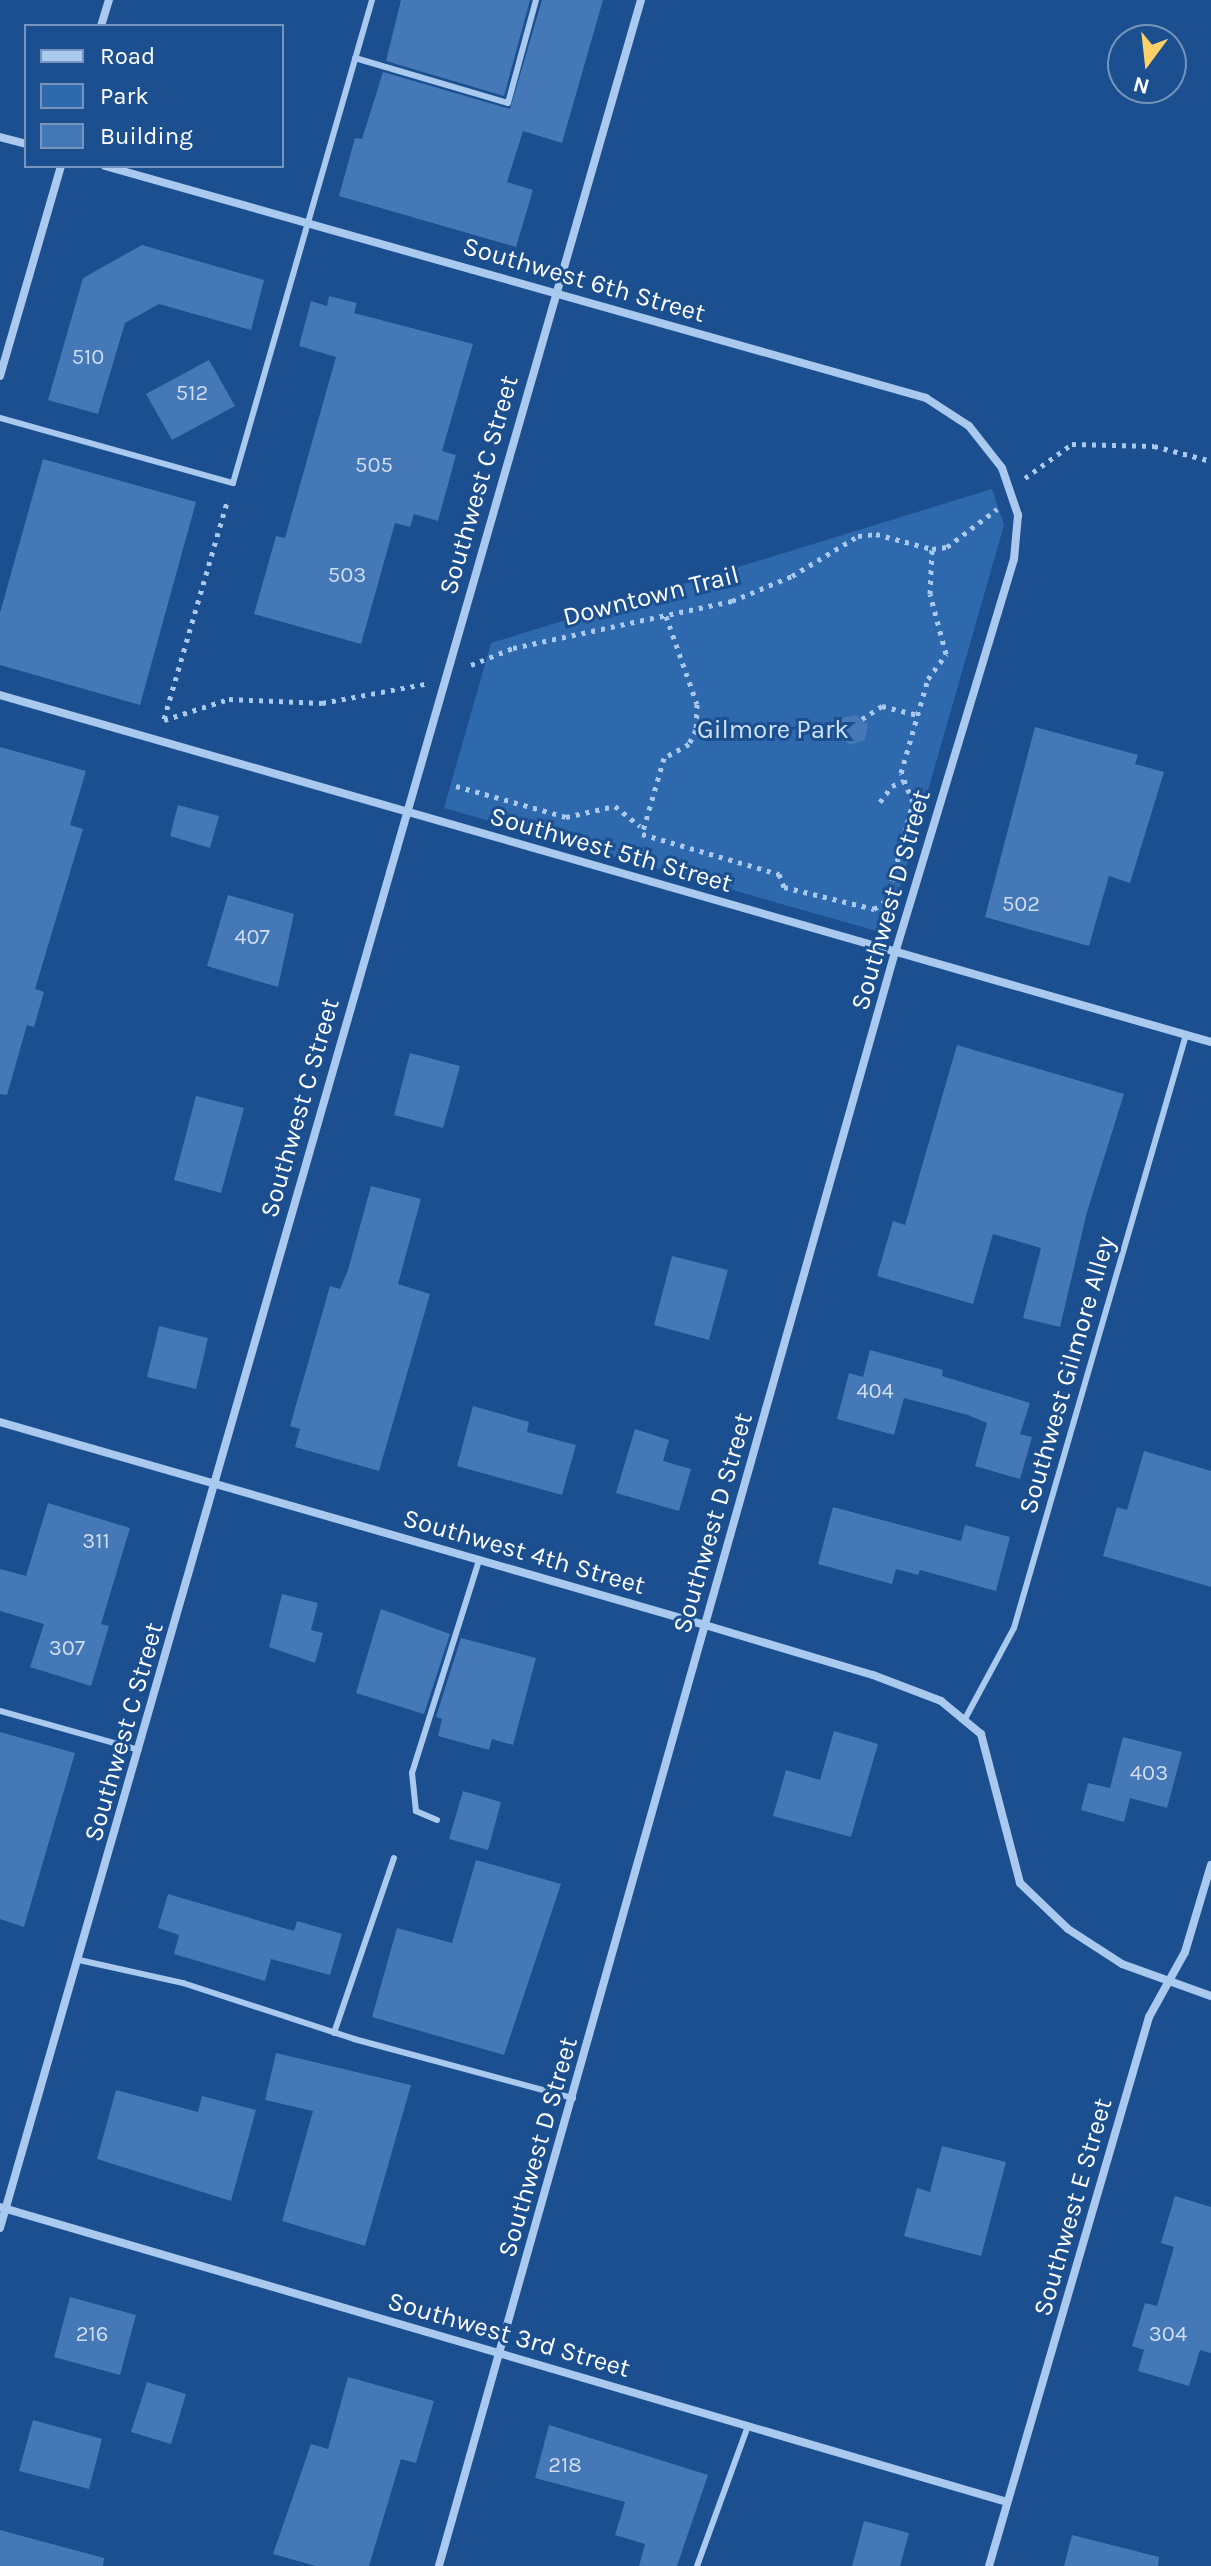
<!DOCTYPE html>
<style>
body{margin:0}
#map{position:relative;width:1211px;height:2566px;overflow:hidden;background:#1b4f8f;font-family:Karla,sans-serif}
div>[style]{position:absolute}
.green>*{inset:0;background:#2e69ad}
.building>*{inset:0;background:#4478b7}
.path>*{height:5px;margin-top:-2.5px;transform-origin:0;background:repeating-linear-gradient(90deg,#a9c9ee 0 4px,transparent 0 10px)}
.lane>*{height:6px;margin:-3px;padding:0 3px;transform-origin:3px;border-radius:3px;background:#a9c9ee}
.street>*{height:8px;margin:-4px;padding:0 4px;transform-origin:4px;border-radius:4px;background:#a9c9ee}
span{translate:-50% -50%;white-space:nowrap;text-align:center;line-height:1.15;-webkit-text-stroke:6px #1b4f8f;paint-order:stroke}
.number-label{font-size:22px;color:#d0dded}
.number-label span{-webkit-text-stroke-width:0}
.street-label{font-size:26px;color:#fff}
.park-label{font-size:26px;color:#cfe3fa}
.legend{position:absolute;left:24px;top:24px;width:260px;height:144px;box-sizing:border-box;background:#1b4f8f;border:2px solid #7695bc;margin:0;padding:10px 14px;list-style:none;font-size:24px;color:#fff}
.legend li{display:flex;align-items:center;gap:16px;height:40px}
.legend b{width:40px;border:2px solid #7695bc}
.north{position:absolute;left:1107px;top:24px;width:80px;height:80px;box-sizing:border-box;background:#1b4f8f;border:2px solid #7695bc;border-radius:50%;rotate:195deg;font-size:22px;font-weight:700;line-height:32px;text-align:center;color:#fff}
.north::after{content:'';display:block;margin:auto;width:28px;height:36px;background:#ffd166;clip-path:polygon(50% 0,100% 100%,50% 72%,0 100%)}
</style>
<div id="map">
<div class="green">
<div style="clip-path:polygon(992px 489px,1004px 525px,887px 934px,444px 808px,491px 643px)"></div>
</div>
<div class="building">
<div style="clip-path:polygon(401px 0,530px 0,504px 96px,386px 61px)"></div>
<div style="clip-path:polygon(542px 0,603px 0,562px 143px,523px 131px,507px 182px,533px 190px,516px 247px,339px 196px,355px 138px,362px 139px,383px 72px,510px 109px)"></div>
<div style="clip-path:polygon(142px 245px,264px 280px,251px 330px,159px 304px,125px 323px,98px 414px,48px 400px,83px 278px)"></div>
<div style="clip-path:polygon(329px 296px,357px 303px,354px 313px,473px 344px,442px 451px,456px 455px,438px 521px,414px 514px,410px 527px,395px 523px,361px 644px,254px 614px,276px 536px,285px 538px,336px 357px,299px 346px,311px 301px,327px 306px)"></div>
<div style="clip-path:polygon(209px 360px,235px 406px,172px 440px,146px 394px)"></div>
<div style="clip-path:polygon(43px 459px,196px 502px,140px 705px,0 665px,0 613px)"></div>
<div style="clip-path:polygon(856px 715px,868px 725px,865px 740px,850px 745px,837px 735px,842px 718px)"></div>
<div style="clip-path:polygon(1035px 727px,1138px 755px,1135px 764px,1164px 772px,1130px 883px,1109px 876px,1089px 946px,985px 917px)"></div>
<div style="clip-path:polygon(0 747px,86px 771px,70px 825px,83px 829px,35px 989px,44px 992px,34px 1027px,27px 1025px,7px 1095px,0 1094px)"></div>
<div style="clip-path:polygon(178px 805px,219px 816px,210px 848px,170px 836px)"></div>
<div style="clip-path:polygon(228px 895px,294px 914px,278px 987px,207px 966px)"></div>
<div style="clip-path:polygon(957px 1045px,1124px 1094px,1087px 1212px,1060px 1327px,1023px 1318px,1041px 1248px,993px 1234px,973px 1304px,877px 1276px,893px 1221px,905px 1225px)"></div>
<div style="clip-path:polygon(410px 1053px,460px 1066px,443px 1128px,394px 1115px)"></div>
<div style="clip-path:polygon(196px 1096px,244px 1108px,221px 1193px,174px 1180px)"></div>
<div style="clip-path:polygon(371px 1186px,421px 1199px,398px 1284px,430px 1294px,379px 1471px,295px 1447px,300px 1429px,290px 1426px,330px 1286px,340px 1289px,348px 1270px)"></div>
<div style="clip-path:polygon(672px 1256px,728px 1270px,709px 1340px,654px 1325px)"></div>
<div style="clip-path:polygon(159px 1326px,208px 1338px,196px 1389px,147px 1377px)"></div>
<div style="clip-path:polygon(870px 1350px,943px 1370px,942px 1376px,1030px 1403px,1020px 1434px,1032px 1437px,1020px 1479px,975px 1466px,987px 1423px,968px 1415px,904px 1398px,894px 1435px,837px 1419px,849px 1373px,863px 1377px)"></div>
<div style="clip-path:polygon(473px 1406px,529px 1422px,527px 1432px,576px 1445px,562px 1495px,457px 1466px)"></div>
<div style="clip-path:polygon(635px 1429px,669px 1440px,663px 1461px,691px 1469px,679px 1511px,616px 1493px)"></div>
<div style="clip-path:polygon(1144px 1451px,1211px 1471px,1211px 1587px,1103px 1556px,1117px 1507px,1127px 1510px)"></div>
<div style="clip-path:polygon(48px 1503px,130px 1528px,101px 1624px,109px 1626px,91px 1686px,30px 1667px,44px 1624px,0 1611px,0 1569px,26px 1576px)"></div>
<div style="clip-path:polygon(833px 1507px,961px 1541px,965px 1525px,1010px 1537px,996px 1591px,920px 1570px,918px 1575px,896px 1569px,892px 1584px,818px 1564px)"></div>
<div style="clip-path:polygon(282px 1594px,318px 1603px,311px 1630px,323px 1633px,315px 1663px,269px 1647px)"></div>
<div style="clip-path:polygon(381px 1609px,450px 1634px,424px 1714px,356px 1693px)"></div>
<div style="clip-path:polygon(461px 1638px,536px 1658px,513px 1745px,492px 1739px,489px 1750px,438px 1736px,442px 1719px,436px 1717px)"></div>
<div style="clip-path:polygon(834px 1731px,878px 1744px,851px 1837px,773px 1816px,786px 1770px,820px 1780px)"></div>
<div style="clip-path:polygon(0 1732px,75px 1753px,24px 1927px,0 1919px)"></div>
<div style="clip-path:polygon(1123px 1737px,1182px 1752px,1167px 1808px,1130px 1798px,1124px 1822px,1081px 1810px,1088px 1783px,1110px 1788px)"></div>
<div style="clip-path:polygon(463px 1791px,501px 1802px,488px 1850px,449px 1839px)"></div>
<div style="clip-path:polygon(476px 1860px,561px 1884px,504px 2055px,372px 2017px,397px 1928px,452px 1943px)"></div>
<div style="clip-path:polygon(168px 1894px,294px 1931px,297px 1921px,342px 1934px,330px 1975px,271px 1959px,265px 1981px,174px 1954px,179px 1935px,158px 1928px)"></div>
<div style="clip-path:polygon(276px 2053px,411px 2085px,365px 2246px,282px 2221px,313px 2111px,265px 2100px)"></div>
<div style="clip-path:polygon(116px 2090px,198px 2112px,202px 2096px,256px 2110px,231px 2201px,97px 2159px)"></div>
<div style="clip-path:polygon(942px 2146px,1006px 2162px,981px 2256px,904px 2236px,917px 2188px,930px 2192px)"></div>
<div style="clip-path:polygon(1175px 2196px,1211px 2207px,1211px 2353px,1200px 2350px,1189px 2386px,1138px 2371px,1144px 2350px,1132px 2346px,1145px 2303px,1157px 2306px,1174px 2247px,1161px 2243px)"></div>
<div style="clip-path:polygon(70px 2297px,136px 2315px,120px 2375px,54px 2357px)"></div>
<div style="clip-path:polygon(348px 2377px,434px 2401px,416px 2463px,401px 2459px,369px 2566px,316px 2566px,273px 2554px,311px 2444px,328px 2449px)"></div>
<div style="clip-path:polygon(147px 2382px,186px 2394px,171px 2444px,131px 2432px)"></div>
<div style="clip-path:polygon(33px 2420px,102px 2439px,89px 2489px,19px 2471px)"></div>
<div style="clip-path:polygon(549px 2425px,708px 2475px,677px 2566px,639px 2566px,645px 2544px,615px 2535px,625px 2502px,535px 2478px)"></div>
<div style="clip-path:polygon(864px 2521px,909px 2533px,900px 2566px,852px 2566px)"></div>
<div style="clip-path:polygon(0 2530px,104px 2558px,103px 2566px,0 2566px)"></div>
<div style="clip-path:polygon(1072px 2535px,1159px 2557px,1158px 2566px,1064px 2566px)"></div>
</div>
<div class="path">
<div style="left:1025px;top:478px;width:58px;rotate:-35.9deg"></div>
<div style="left:1072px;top:444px;width:82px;rotate:1.4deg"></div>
<div style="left:1154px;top:446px;width:59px;rotate:14.7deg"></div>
<div style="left:666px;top:616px;width:93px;rotate:70.6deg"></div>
<div style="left:697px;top:704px;width:26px;rotate:92deg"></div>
<div style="left:696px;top:730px;width:16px;rotate:117deg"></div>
<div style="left:689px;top:744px;width:29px;rotate:151deg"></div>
<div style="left:664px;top:758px;width:79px;rotate:106.1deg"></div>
<div style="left:642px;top:834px;width:143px;rotate:16.3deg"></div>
<div style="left:779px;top:874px;width:14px;rotate:69deg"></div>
<div style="left:784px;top:887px;width:93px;rotate:13.7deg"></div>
<div style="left:874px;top:909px;width:16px;rotate:-35deg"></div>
<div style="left:887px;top:900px;width:101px;rotate:-75.1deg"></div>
<div style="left:913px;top:802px;width:31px;rotate:-112deg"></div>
<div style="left:901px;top:773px;width:98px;rotate:-74deg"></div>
<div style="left:928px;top:679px;width:31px;rotate:-54deg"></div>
<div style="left:946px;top:654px;width:62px;rotate:-104.9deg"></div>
<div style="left:930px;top:594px;width:45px;rotate:-87.5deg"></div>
<div style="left:471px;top:665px;width:45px;rotate:-22deg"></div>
<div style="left:513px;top:648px;width:224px;rotate:-12.1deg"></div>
<div style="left:732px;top:601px;width:65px;rotate:-22.6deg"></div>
<div style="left:792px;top:576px;width:77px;rotate:-31.2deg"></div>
<div style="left:858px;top:536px;width:18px;rotate:-6deg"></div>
<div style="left:876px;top:534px;width:58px;rotate:15deg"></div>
<div style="left:932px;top:549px;width:15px;rotate:-8deg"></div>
<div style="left:947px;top:547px;width:63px;rotate:-37.2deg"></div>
<div style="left:164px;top:719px;width:230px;rotate:-73.8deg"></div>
<div style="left:862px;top:719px;width:24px;rotate:-33deg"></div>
<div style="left:882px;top:706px;width:37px;rotate:14deg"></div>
<div style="left:164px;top:720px;width:68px;rotate:-17.9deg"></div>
<div style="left:229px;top:699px;width:93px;rotate:2.5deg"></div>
<div style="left:322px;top:703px;width:105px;rotate:-10.5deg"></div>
<div style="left:456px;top:786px;width:114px;rotate:15.7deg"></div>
<div style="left:566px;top:817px;width:50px;rotate:-12.7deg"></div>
<div style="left:615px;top:806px;width:32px;rotate:39deg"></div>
<div style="left:880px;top:802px;width:20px;rotate:-53deg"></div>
<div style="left:892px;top:786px;width:13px;rotate:-23deg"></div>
</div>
<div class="lane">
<div style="left:355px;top:58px;width:159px;rotate:16.4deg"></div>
<div style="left:508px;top:103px;width:107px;rotate:-74.8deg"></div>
<div style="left:0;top:418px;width:242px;rotate:15.6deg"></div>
<div style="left:233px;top:483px;width:503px;rotate:-73.94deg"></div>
<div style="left:0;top:1711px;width:144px;rotate:15.7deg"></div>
<div style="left:966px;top:1717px;width:101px;rotate:-61.7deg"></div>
<div style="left:1014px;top:1628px;width:617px;rotate:-73.83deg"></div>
<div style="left:437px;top:1820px;width:23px;rotate:-157deg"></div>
<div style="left:416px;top:1811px;width:38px;rotate:-96deg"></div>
<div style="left:412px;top:1773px;width:222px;rotate:-72.5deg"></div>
<div style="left:79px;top:1960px;width:107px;rotate:12.5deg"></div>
<div style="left:183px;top:1983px;width:180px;rotate:18.1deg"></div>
<div style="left:354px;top:2039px;width:227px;rotate:15.1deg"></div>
<div style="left:334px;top:2033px;width:185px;rotate:-71.1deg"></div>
<div style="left:697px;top:2566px;width:149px;rotate:-70deg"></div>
</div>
<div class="street">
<div style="left:101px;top:26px;width:27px;rotate:-73deg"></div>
<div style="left:0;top:137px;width:27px;rotate:15deg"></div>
<div style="left:105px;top:166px;width:853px;rotate:15.78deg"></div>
<div style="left:926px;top:398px;width:51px;rotate:33.1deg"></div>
<div style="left:969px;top:426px;width:53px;rotate:51.8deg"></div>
<div style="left:1002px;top:468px;width:50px;rotate:71.2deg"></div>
<div style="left:1018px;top:515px;width:44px;rotate:95.2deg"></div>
<div style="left:1014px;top:559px;width:411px;rotate:106.8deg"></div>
<div style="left:895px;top:952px;width:1677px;rotate:105.78deg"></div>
<div style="left:0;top:376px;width:219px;rotate:-73.8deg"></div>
<div style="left:0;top:695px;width:1260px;rotate:15.99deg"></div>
<div style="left:0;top:1422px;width:734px;rotate:16.06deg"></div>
<div style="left:705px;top:1625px;width:175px;rotate:16.6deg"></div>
<div style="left:873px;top:1675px;width:73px;rotate:20.9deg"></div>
<div style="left:941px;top:1701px;width:52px;rotate:39.5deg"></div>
<div style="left:981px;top:1734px;width:154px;rotate:75.3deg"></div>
<div style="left:1020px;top:1883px;width:66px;rotate:43.8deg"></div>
<div style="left:1068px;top:1929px;width:64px;rotate:32.9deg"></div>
<div style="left:1122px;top:1964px;width:95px;rotate:19.8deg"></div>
<div style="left:0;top:2207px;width:1049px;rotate:16.33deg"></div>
<div style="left:0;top:2228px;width:2318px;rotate:-73.95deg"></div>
<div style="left:989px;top:2566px;width:572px;rotate:-73.75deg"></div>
<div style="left:1149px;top:2017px;width:74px;rotate:-61deg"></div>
<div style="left:1185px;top:1952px;width:91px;rotate:-73.4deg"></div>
</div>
<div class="number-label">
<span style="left:88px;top:358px">510</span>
<span style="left:192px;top:394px">512</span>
<span style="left:374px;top:466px">505</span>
<span style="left:347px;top:576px">503</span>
<span style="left:1021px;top:905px">502</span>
<span style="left:252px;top:938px">407</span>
<span style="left:875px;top:1392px">404</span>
<span style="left:96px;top:1542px">311</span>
<span style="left:67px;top:1649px">307</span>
<span style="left:1149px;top:1774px">403</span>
<span style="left:92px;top:2335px">216</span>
<span style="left:1168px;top:2335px">304</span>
<span style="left:565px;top:2466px">218</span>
</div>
<div class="street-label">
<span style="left:584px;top:280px;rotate:16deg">Southwest 6th Street</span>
<span style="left:479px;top:485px;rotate:-74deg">Southwest C Street</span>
<span style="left:651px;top:596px;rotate:-14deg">Downtown Trail</span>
<span style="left:611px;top:850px;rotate:16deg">Southwest 5th Street</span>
<span style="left:891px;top:900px;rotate:-74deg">Southwest D Street</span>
<span style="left:300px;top:1108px;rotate:-74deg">Southwest C Street</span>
<span style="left:1067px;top:1375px;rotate:-74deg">Southwest Gilmore Alley</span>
<span style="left:713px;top:1523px;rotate:-74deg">Southwest D Street</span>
<span style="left:524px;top:1552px;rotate:16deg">Southwest 4th Street</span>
<span style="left:124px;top:1732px;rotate:-74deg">Southwest C Street</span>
<span style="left:538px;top:2147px;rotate:-74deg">Southwest D Street</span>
<span style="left:1073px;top:2207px;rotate:-74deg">Southwest E Street</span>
<span style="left:509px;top:2335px;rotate:16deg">Southwest 3rd Street</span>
</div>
<div class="park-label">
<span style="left:773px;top:730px">Gilmore Park</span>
</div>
<ul class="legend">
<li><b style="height:10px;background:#a9c9ee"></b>Road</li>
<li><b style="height:22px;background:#2e69ad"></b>Park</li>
<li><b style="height:22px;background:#4478b7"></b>Building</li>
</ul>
<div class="north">N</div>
</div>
